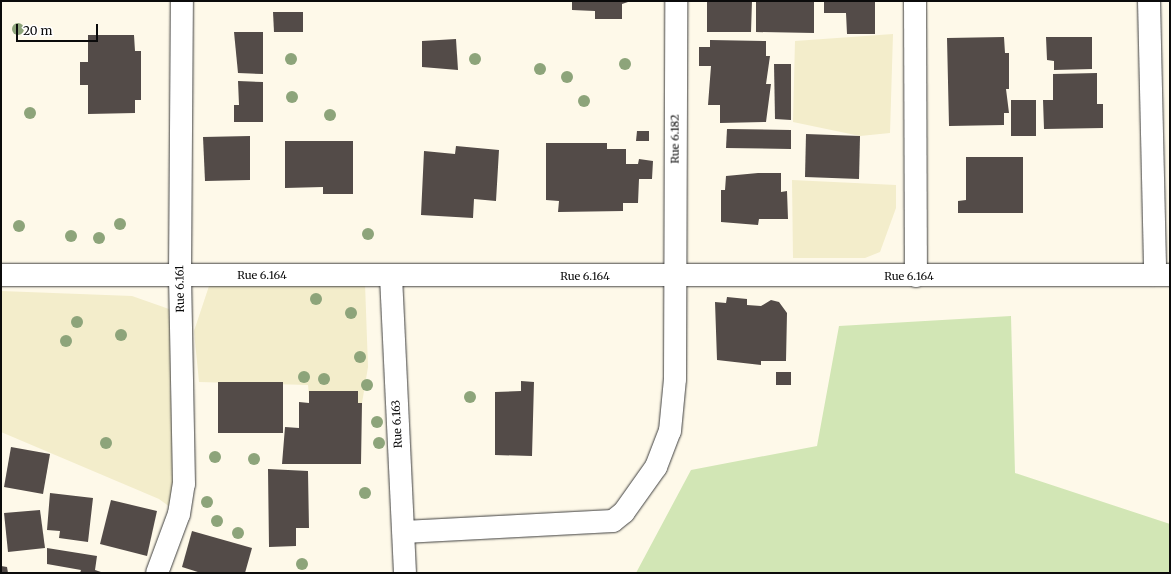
<!DOCTYPE html>
<style>
body{margin:0}
#map{position:relative;width:1171px;height:574px;overflow:hidden;background:#fef9e9;font-family:Merriweather,serif}
div>[style]{position:absolute}
.farmland>*{inset:0;background:#f3edcb}
.green>*{inset:0;background:#d2e6b5}
.building>*{inset:0;background:#534b48}
.roads{filter:drop-shadow(0 0 1px #3e3e3e) drop-shadow(0 0 1px #3e3e3e)}
.minor>*{height:22px;margin:-11px;padding:0 11px;transform-origin:11px;border-radius:11px;background:#fff}
.trees>*{width:12px;height:12px;margin:-6px;border-radius:50%;background:#8da47a}
span{translate:-50% -50%;white-space:nowrap;text-align:center;line-height:1.15;-webkit-text-stroke:4px #fff;paint-order:stroke}
.street-label{font-size:11px;color:#0b0b0b}
.frame{position:absolute;inset:0;border:2px solid #0b0b0b;pointer-events:none}
.scale{position:absolute;left:16px;top:24px;width:82px;height:18px;box-sizing:border-box;border:2px solid #0b0b0b;border-top:0;padding-left:5px;font-size:12px;line-height:14px;white-space:nowrap;color:#0b0b0b;-webkit-text-stroke:3px #fff;paint-order:stroke}
</style>
<div id="map">
<div class="farmland">
<div style="clip-path:polygon(893px 34px,890px 133px,860px 136px,793px 122px,795px 41px)"></div>
<div style="clip-path:polygon(792px 180px,896px 185px,896px 208px,880px 252px,865px 258px,793px 258px)"></div>
<div style="clip-path:polygon(210px 283px,365px 283px,368px 367px,362px 403px,310px 405px,308px 385px,199px 382px,194px 331px)"></div>
<div style="clip-path:polygon(1px 291px,132px 296px,169px 309px,183px 319px,170px 387px,177px 464px,170px 507px,159px 499px,1px 432px)"></div>
</div>
<div class="green">
<div style="clip-path:polygon(1011px 316px,1015px 473px,1170px 524px,1170px 573px,636px 573px,691px 470px,817px 446px,839px 326px)"></div>
</div>
<div class="building">
<div style="clip-path:polygon(572px 1px,631px 1px,622px 4px,622px 19px,595px 19px,595px 11px,572px 10px)"></div>
<div style="clip-path:polygon(707px 1px,752px 1px,751px 32px,707px 32px)"></div>
<div style="clip-path:polygon(756px 1px,814px 1px,814px 33px,756px 32px)"></div>
<div style="clip-path:polygon(824px 1px,875px 1px,875px 34px,847px 34px,846px 13px,824px 13px)"></div>
<div style="clip-path:polygon(273px 12px,303px 12px,303px 32px,274px 32px)"></div>
<div style="clip-path:polygon(234px 32px,263px 32px,263px 74px,238px 73px)"></div>
<div style="clip-path:polygon(88px 35px,134px 35px,135px 51px,141px 51px,141px 100px,135px 100px,135px 113px,88px 114px,88px 85px,80px 85px,80px 62px,88px 62px)"></div>
<div style="clip-path:polygon(1004px 37px,1005px 53px,1009px 53px,1009px 89px,1006px 89px,1009px 113px,1004px 113px,1004px 125px,949px 126px,947px 38px)"></div>
<div style="clip-path:polygon(1046px 37px,1092px 37px,1092px 69px,1054px 70px,1054px 61px,1047px 60px)"></div>
<div style="clip-path:polygon(456px 39px,458px 70px,422px 67px,422px 41px)"></div>
<div style="clip-path:polygon(710px 40px,766px 41px,766px 56px,770px 56px,766px 84px,771px 84px,766px 122px,720px 123px,720px 105px,708px 105px,711px 66px,699px 66px,699px 47px,710px 47px)"></div>
<div style="clip-path:polygon(774px 64px,791px 64px,791px 120px,775px 119px)"></div>
<div style="clip-path:polygon(1097px 73px,1097px 104px,1103px 104px,1103px 128px,1044px 129px,1043px 100px,1053px 100px,1053px 74px)"></div>
<div style="clip-path:polygon(238px 81px,263px 82px,263px 122px,234px 122px,234px 105px,239px 105px)"></div>
<div style="clip-path:polygon(1011px 100px,1036px 100px,1036px 136px,1011px 136px)"></div>
<div style="clip-path:polygon(727px 129px,791px 130px,791px 149px,726px 148px)"></div>
<div style="clip-path:polygon(637px 131px,649px 131px,649px 141px,636px 141px)"></div>
<div style="clip-path:polygon(806px 134px,860px 136px,859px 179px,805px 177px)"></div>
<div style="clip-path:polygon(250px 136px,250px 180px,205px 181px,203px 137px)"></div>
<div style="clip-path:polygon(285px 141px,353px 141px,353px 194px,323px 194px,323px 187px,285px 188px)"></div>
<div style="clip-path:polygon(546px 143px,607px 143px,607px 149px,626px 149px,626px 164px,638px 164px,639px 159px,653px 161px,652px 179px,639px 179px,638px 203px,623px 203px,623px 211px,558px 212px,559px 201px,546px 200px)"></div>
<div style="clip-path:polygon(456px 146px,499px 150px,496px 201px,474px 199px,473px 218px,421px 215px,424px 151px,455px 154px)"></div>
<div style="clip-path:polygon(966px 157px,1023px 157px,1023px 213px,958px 213px,958px 201px,966px 200px)"></div>
<div style="clip-path:polygon(758px 173px,781px 173px,781px 192px,787px 191px,788px 219px,759px 219px,758px 225px,721px 222px,721px 190px,725px 190px,726px 176px)"></div>
<div style="clip-path:polygon(727px 297px,747px 299px,747px 305px,761px 306px,771px 300px,779px 302px,787px 313px,786px 361px,761px 361px,761px 365px,717px 360px,715px 302px,726px 303px)"></div>
<div style="clip-path:polygon(776px 372px,791px 372px,791px 385px,776px 385px)"></div>
<div style="clip-path:polygon(521px 381px,534px 382px,532px 456px,495px 455px,495px 392px,521px 391px)"></div>
<div style="clip-path:polygon(218px 382px,283px 382px,283px 433px,218px 433px)"></div>
<div style="clip-path:polygon(309px 391px,358px 391px,358px 403px,362px 403px,361px 464px,282px 464px,285px 427px,299px 428px,299px 402px,309px 403px)"></div>
<div style="clip-path:polygon(11px 447px,50px 454px,43px 494px,4px 487px)"></div>
<div style="clip-path:polygon(268px 469px,308px 471px,309px 528px,296px 528px,296px 546px,269px 547px)"></div>
<div style="clip-path:polygon(50px 493px,93px 498px,88px 542px,59px 538px,60px 531px,47px 530px)"></div>
<div style="clip-path:polygon(111px 500px,157px 511px,147px 556px,100px 544px)"></div>
<div style="clip-path:polygon(40px 510px,45px 548px,8px 552px,4px 513px)"></div>
<div style="clip-path:polygon(192px 531px,252px 548px,245px 573px,201px 573px,182px 567px)"></div>
<div style="clip-path:polygon(47px 548px,97px 556px,95px 570px,104px 573px,80px 573px,81px 570px,47px 564px)"></div>
<div style="clip-path:polygon(1px 566px,7px 567px,8px 573px,1px 573px)"></div>
</div>
<div class="roads">
<div class="minor">
<div style="left:915px;top:1px;width:275px;rotate:89.8deg"></div>
<div style="left:1149px;top:1px;width:274px;rotate:88.7deg"></div>
<div style="left:1px;top:275px;width:1169px"></div>
<div style="left:391px;top:276px;width:297px;rotate:87.3deg"></div>
<div style="left:404px;top:532px;width:209px;rotate:-3deg"></div>
<div style="left:613px;top:521px;width:14px;rotate:-39deg"></div>
<div style="left:624px;top:512px;width:55px;rotate:-54.6deg"></div>
<div style="left:656px;top:467px;width:39px;rotate:-69deg"></div>
<div style="left:670px;top:431px;width:52px;rotate:-84.5deg"></div>
<div style="left:675px;top:379px;width:378px;rotate:-89.8deg"></div>
<div style="left:157px;top:573px;width:63px;rotate:-69.6deg"></div>
<div style="left:179px;top:514px;width:30px;rotate:-81deg"></div>
<div style="left:184px;top:484px;width:209px;rotate:-91.1deg"></div>
<div style="left:180px;top:275px;width:274px;rotate:-89.6deg"></div>
</div>
</div>
<div class="trees">
<div style="left:18px;top:29px"></div>
<div style="left:291px;top:59px"></div>
<div style="left:475px;top:59px"></div>
<div style="left:625px;top:64px"></div>
<div style="left:540px;top:69px"></div>
<div style="left:567px;top:77px"></div>
<div style="left:292px;top:97px"></div>
<div style="left:584px;top:101px"></div>
<div style="left:30px;top:113px"></div>
<div style="left:330px;top:115px"></div>
<div style="left:120px;top:224px"></div>
<div style="left:19px;top:226px"></div>
<div style="left:368px;top:234px"></div>
<div style="left:71px;top:236px"></div>
<div style="left:99px;top:238px"></div>
<div style="left:316px;top:299px"></div>
<div style="left:351px;top:313px"></div>
<div style="left:77px;top:322px"></div>
<div style="left:121px;top:335px"></div>
<div style="left:66px;top:341px"></div>
<div style="left:360px;top:357px"></div>
<div style="left:304px;top:377px"></div>
<div style="left:324px;top:379px"></div>
<div style="left:367px;top:385px"></div>
<div style="left:470px;top:397px"></div>
<div style="left:377px;top:422px"></div>
<div style="left:106px;top:443px"></div>
<div style="left:379px;top:443px"></div>
<div style="left:215px;top:457px"></div>
<div style="left:254px;top:459px"></div>
<div style="left:365px;top:493px"></div>
<div style="left:207px;top:502px"></div>
<div style="left:217px;top:521px"></div>
<div style="left:238px;top:533px"></div>
<div style="left:302px;top:564px"></div>
</div>
<div class="street-label">
<span style="left:675px;top:139px;rotate:-90deg">Rue 6.182</span>
<span style="left:262px;top:275px">Rue 6.164</span>
<span style="left:585px;top:276px">Rue 6.164</span>
<span style="left:909px;top:276px">Rue 6.164</span>
<span style="left:180px;top:289px;rotate:-91deg">Rue 6.161</span>
<span style="left:397px;top:424px;rotate:-93deg">Rue 6.163</span>
</div>
<div class="frame"></div>
<div class="scale">20 m</div>
</div>
